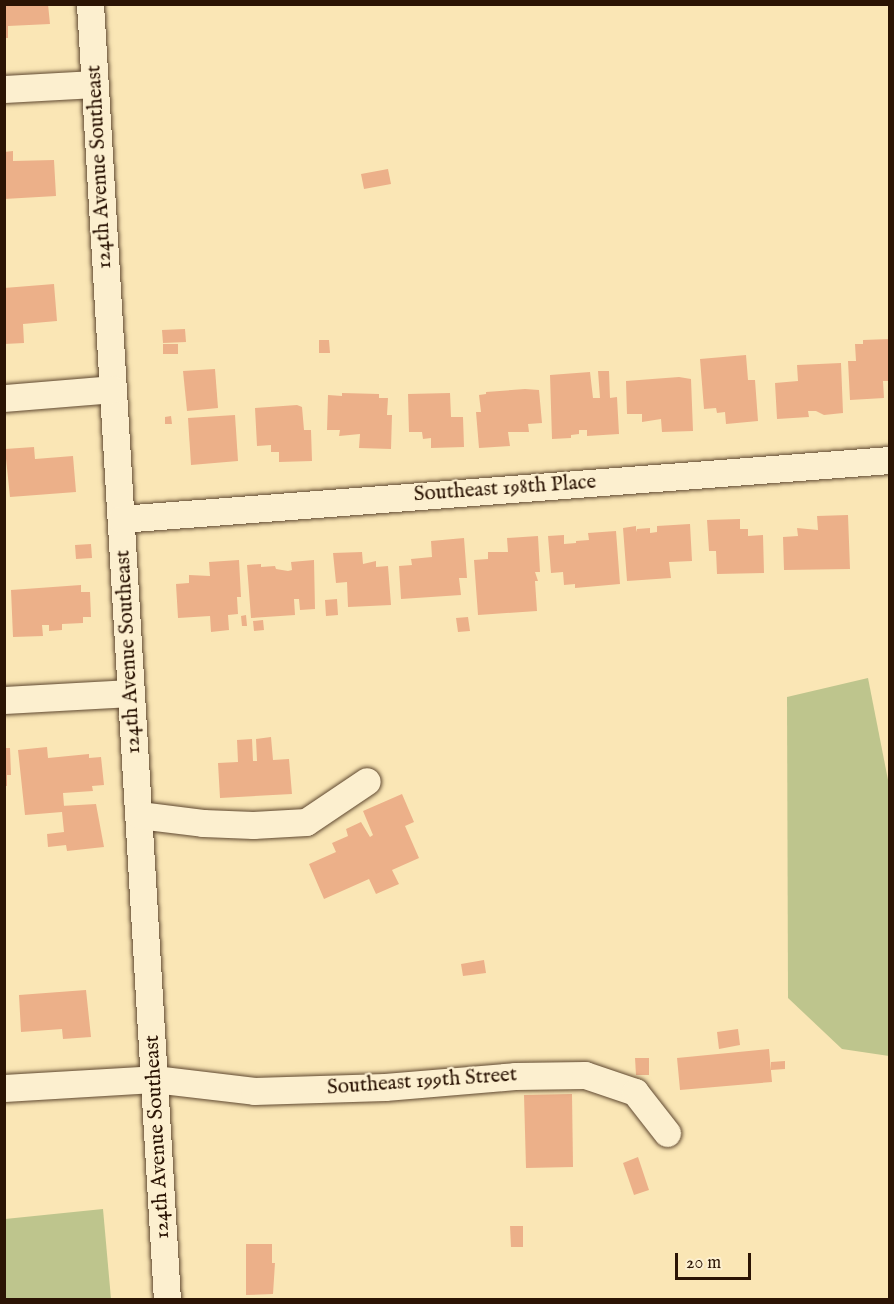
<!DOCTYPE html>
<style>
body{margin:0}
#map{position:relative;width:894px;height:1304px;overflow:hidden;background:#fae6b5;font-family:"IM FELL English",serif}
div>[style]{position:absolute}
.green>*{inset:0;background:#bec58d}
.building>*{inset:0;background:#ecb089}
.roads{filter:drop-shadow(0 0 2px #5f4830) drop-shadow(0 0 2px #5f4830)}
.minor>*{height:27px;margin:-13.5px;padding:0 13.5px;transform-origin:13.5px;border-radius:13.5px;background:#fcefcf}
span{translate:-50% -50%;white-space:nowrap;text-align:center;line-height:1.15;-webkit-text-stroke:4.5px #fcefcf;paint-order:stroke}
.street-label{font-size:21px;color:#2b1404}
.frame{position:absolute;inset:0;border:6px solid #2b1404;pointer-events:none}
.scale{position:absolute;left:675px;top:1253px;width:76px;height:27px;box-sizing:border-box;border:3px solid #2b1404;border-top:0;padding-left:8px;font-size:18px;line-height:21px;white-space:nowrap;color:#2b1404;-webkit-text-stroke:4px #fcefcf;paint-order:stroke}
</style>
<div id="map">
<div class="green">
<div style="clip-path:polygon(868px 678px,889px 785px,889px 1056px,842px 1049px,788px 998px,787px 697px)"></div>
<div style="clip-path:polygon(103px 1209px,111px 1299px,5px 1299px,5px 1219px)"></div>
</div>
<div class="building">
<div style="clip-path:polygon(4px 4px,48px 4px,50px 24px,8px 26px,8px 38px,4px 38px)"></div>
<div style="clip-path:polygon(13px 151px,13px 161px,54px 160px,56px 196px,4px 199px,4px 152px)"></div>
<div style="clip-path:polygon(388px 169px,391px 184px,364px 189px,361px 174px)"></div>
<div style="clip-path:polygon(54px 284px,57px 321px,23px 324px,24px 343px,4px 344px,4px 288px)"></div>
<div style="clip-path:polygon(185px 329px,186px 342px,163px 343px,162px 330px)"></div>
<div style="clip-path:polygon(890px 339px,890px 381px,883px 381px,884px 398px,850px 400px,848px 361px,856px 361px,855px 344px,863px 344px,863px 340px)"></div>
<div style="clip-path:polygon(319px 340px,329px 340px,330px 353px,319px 353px)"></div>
<div style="clip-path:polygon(163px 344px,178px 344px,178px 354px,163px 354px)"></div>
<div style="clip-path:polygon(746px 355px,748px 380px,755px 380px,758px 421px,726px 424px,725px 412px,717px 413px,716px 408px,704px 409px,700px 359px)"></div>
<div style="clip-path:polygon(841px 363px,843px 413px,824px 415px,816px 411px,808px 411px,809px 417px,777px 419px,775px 383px,798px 381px,797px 365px)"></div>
<div style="clip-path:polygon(215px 369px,218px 408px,187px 411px,183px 371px)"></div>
<div style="clip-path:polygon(598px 371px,609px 371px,610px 398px,617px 397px,619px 434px,587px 436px,587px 430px,579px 430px,579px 434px,571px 435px,571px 438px,552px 439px,550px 375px,590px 372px,593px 398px,600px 398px)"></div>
<div style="clip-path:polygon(679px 377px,691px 379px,693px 431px,662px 432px,661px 419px,642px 422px,642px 414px,627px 414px,626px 381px)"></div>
<div style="clip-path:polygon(525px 389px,539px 390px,542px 423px,528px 424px,529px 432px,508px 432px,510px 446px,479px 448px,476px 412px,481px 412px,479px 395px,486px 394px,486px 392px)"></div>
<div style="clip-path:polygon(342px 393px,379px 394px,379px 398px,388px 398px,387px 415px,392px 415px,391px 449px,359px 448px,360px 434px,339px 436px,340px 430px,327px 430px,328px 395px,342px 396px)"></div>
<div style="clip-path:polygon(450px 393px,451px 417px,463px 417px,464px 447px,431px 448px,431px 438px,423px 439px,422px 432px,409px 432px,408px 394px)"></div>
<div style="clip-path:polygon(297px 405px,302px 407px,304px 430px,311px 430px,312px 461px,279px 462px,279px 452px,271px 452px,271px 445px,257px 446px,255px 408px)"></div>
<div style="clip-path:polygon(235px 415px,238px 461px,191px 465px,188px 418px)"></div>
<div style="clip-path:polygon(171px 416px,172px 424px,165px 424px,165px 417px)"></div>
<div style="clip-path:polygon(34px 447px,35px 459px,73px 456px,76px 492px,10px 497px,5px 449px)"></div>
<div style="clip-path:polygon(848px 515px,850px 569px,784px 570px,783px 537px,798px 536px,797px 528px,818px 530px,817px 516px)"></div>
<div style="clip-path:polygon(740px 519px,740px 529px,748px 529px,748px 536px,763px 535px,764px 573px,717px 574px,716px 551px,709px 551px,707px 520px)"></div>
<div style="clip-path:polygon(690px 524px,692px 561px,669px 562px,671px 578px,627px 581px,623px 528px,636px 526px,636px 532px,637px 529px,650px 528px,650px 533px,657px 532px,657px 526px)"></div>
<div style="clip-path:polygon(616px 531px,620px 584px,575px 588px,575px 584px,564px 585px,563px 572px,551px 573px,548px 536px,564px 535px,564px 544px,576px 543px,576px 541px,589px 540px,588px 533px)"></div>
<div style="clip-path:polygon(538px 536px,540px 572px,535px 572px,538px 581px,535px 581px,537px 611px,478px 615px,474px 560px,488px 559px,488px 552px,508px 552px,507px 538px)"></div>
<div style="clip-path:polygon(464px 538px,467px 578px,459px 578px,461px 595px,401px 599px,399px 566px,412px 565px,411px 559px,432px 557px,431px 541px)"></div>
<div style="clip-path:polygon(91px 544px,92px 558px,76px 559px,75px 545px)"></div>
<div style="clip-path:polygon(362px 552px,363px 564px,376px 561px,376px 567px,388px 566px,391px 605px,348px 607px,347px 582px,336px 583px,333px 553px)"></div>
<div style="clip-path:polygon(239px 560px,241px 597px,237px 597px,238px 614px,228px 615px,229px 630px,211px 632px,210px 616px,178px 618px,176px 584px,189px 583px,189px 575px,210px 576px,209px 562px)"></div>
<div style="clip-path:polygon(314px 560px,315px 609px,300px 610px,299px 599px,294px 599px,295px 615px,251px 618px,247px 565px,261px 564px,261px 567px,275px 566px,276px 569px,288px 571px,292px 570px,291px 562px)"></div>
<div style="clip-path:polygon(81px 585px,81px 592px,90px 592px,91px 617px,83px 617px,83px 623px,62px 624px,62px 630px,49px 631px,49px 625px,42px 625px,43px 636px,13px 637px,11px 590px)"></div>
<div style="clip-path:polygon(337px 599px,338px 615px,326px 616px,325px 600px)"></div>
<div style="clip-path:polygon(246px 615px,247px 626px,242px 626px,241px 616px)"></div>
<div style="clip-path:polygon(468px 617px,470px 631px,458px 632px,456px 618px)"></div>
<div style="clip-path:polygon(263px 620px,264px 630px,254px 631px,253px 621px)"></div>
<div style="clip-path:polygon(271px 737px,273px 760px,289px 759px,292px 794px,220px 798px,218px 763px,238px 762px,237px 740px,252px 739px,253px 761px,257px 761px,256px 739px)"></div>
<div style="clip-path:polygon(47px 747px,48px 758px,89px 754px,89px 758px,101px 757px,104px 785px,92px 786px,93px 791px,63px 793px,64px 806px,61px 806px,96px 804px,104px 847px,67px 851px,66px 845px,48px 847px,47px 834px,64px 832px,62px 812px,25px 815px,18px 750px)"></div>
<div style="clip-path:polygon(4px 748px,10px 748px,11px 775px,7px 775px,7px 786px,4px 786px)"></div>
<div style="clip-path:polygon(402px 794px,414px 822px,405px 826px,419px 858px,392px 870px,399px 884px,376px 894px,369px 879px,324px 899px,309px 864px,336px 852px,332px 843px,348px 836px,346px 829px,361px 822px,370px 837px,373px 835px,363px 811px)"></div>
<div style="clip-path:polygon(484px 960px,486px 973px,463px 976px,461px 964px)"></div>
<div style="clip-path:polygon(86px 990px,91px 1037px,63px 1039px,62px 1029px,21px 1032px,19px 995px)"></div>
<div style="clip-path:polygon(738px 1029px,740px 1045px,719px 1049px,717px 1032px)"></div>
<div style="clip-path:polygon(769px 1049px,772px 1082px,680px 1090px,677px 1058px)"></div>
<div style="clip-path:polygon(635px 1058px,649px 1058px,649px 1075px,636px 1075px)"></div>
<div style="clip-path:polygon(785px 1061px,785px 1069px,771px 1070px,771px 1062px)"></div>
<div style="clip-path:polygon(572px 1094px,573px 1167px,526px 1168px,524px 1095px)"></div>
<div style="clip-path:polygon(638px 1157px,649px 1190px,634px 1195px,623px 1163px)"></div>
<div style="clip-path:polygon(510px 1226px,523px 1226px,523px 1247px,511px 1247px)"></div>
<div style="clip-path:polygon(246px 1244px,272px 1244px,272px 1263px,275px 1263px,273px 1294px,246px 1295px)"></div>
</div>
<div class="roads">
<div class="minor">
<div style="left:90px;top:4px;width:1298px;rotate:86.6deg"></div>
<div style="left:4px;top:89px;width:91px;rotate:-3.1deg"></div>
<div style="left:4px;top:398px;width:109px;rotate:-4.7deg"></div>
<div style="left:121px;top:519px;width:771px;rotate:-4.39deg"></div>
<div style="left:4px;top:700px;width:127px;rotate:-3.2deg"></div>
<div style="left:139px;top:815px;width:64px;rotate:7.1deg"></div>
<div style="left:203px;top:823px;width:50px;rotate:2.3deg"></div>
<div style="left:253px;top:825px;width:53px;rotate:-3.2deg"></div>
<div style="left:306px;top:822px;width:73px;rotate:-33.9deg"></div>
<div style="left:4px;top:1088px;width:150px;rotate:-3.4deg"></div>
<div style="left:154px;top:1079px;width:101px;rotate:6.8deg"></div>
<div style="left:254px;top:1091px;width:131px;rotate:-1.7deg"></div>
<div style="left:385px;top:1087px;width:130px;rotate:-4.8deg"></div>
<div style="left:515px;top:1076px;width:70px;rotate:-0.8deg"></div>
<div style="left:585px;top:1075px;width:53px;rotate:18.8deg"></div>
<div style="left:635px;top:1092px;width:52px;rotate:52deg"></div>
</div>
</div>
<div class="street-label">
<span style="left:100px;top:167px;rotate:-93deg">124th Avenue Southeast</span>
<span style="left:505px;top:489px;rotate:-4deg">Southeast 198th Place</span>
<span style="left:129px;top:652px;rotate:-93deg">124th Avenue Southeast</span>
<span style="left:422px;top:1082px;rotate:-4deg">Southeast 199th Street</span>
<span style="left:158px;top:1137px;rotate:-93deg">124th Avenue Southeast</span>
</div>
<div class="frame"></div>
<div class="scale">20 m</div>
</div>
